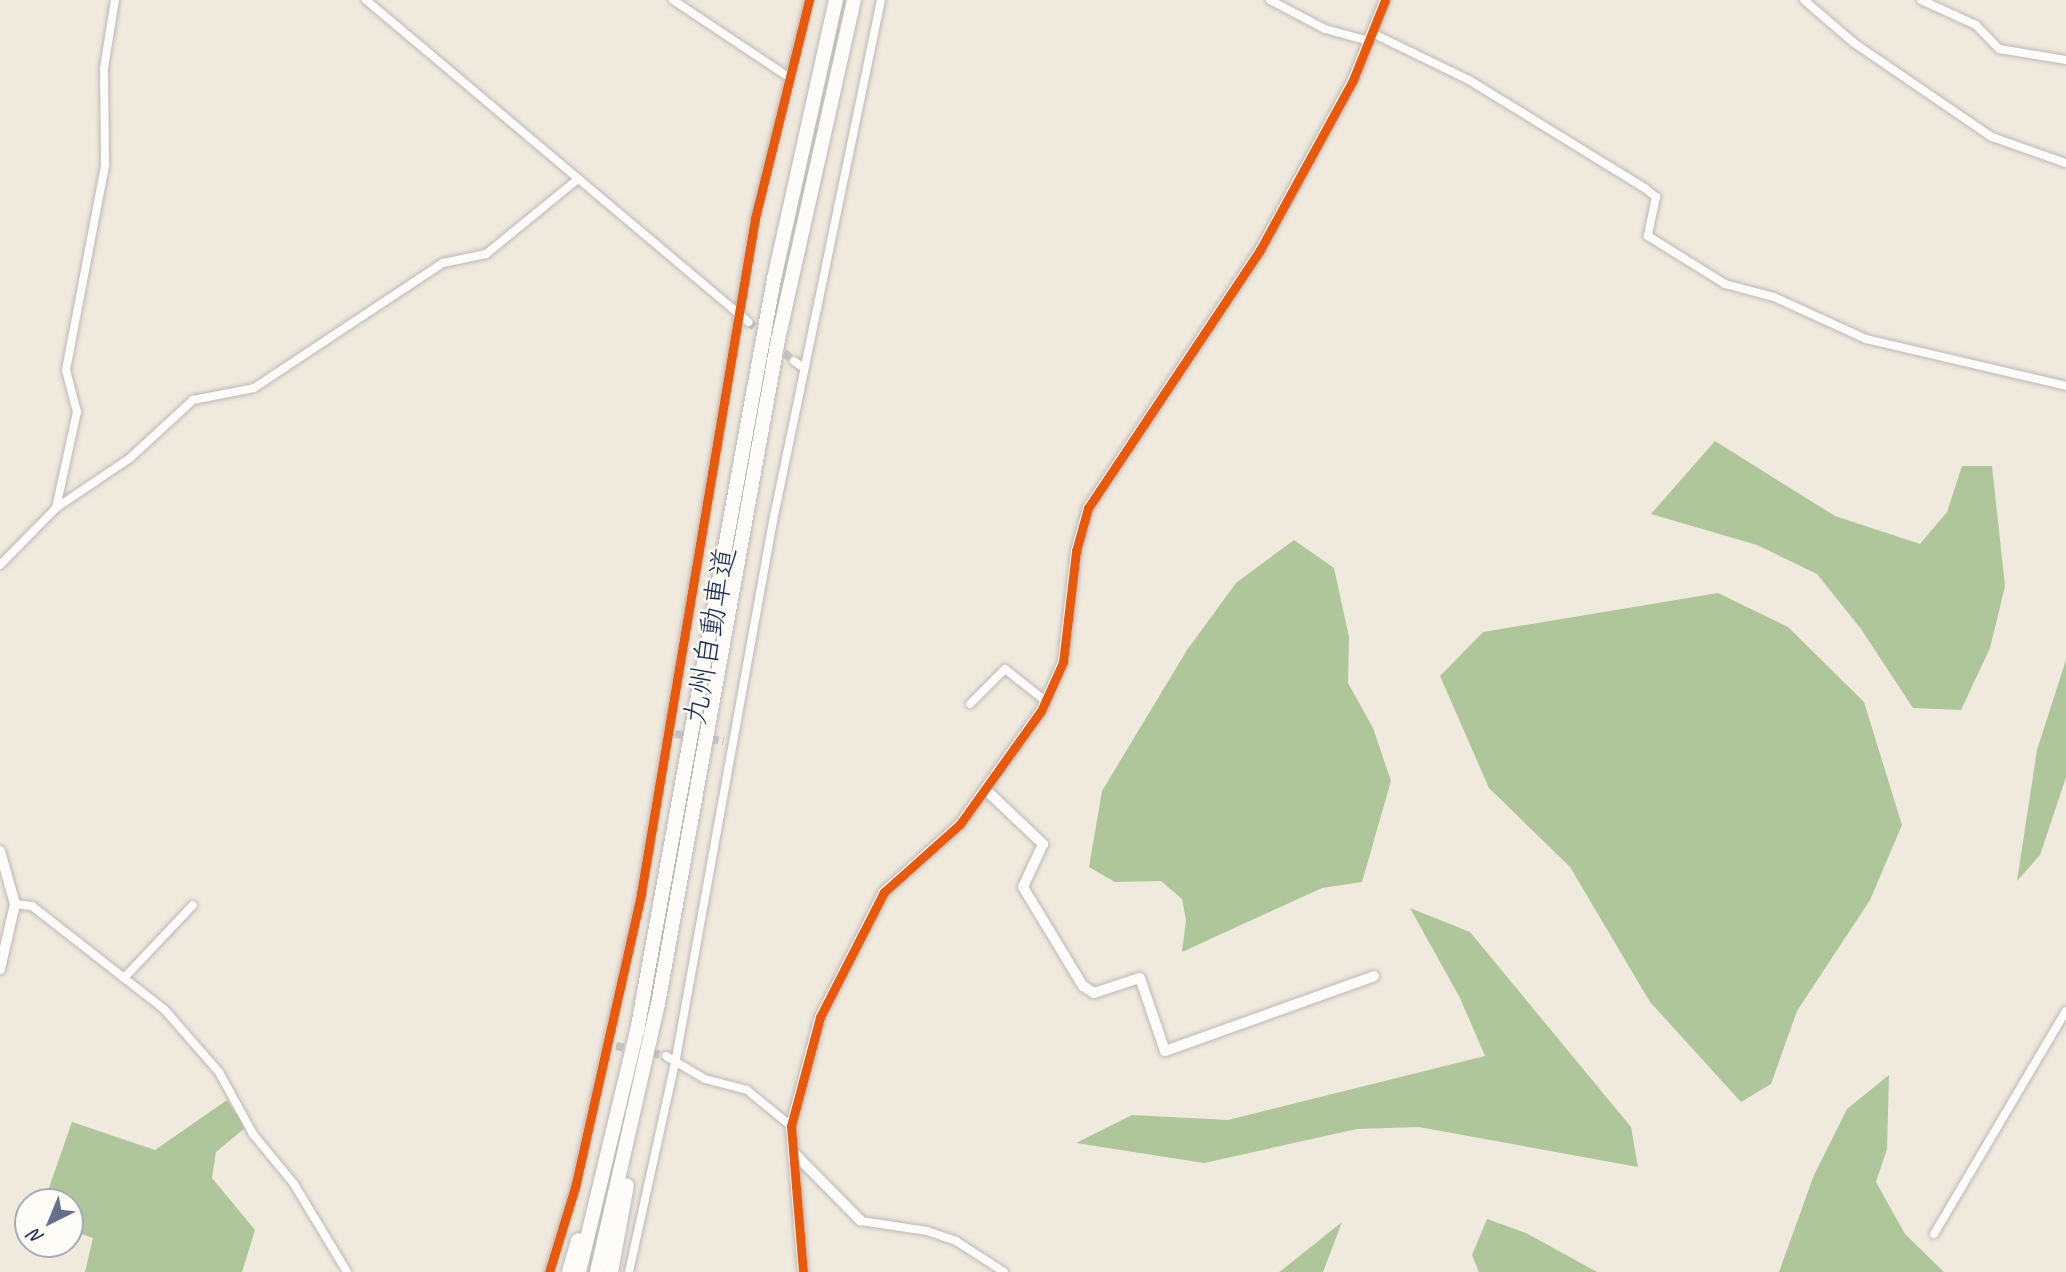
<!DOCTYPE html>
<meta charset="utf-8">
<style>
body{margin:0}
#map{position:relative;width:2066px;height:1272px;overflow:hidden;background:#f0e9de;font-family:Caveat,"Klee One",sans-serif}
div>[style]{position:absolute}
.forest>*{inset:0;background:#afc69a}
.minor-tunnel>*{height:8px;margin-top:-4px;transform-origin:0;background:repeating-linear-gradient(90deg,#c5c4c4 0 8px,transparent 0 12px)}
.roads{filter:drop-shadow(0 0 2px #bbb8b6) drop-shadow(0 0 2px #bbb8b6)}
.minor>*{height:8px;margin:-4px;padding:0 4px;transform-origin:4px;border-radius:4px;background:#fdfcfa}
.tertiary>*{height:10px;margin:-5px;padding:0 5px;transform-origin:5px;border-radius:5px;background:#fdfcfa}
.motorway>*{height:14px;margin:-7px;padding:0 7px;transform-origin:7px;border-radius:7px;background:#fdfcfa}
.cycleway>*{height:9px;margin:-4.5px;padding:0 4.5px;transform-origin:4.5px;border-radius:4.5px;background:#e8590c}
span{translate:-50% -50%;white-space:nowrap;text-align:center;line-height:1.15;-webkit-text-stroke:5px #fdfcf7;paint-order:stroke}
.street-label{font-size:30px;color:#1b2f5e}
.north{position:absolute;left:14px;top:1188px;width:70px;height:70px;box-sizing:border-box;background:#fdfcf7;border:2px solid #a3aaba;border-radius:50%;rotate:223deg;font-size:19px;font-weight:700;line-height:28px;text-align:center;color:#1b2f5e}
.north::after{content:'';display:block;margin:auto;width:24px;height:32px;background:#66708b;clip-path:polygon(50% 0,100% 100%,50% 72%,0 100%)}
</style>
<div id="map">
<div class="forest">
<div style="clip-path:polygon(1715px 441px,1835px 516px,1920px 544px,1947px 512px,1962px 466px,1992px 466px,2005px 586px,1990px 648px,1961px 710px,1913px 708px,1861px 629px,1817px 574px,1757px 545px,1651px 514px)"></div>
<div style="clip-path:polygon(1294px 540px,1334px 568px,1349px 637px,1348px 683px,1373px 728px,1391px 781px,1362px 882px,1322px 888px,1182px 952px,1186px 920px,1182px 899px,1161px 881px,1115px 882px,1089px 867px,1102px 791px,1187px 650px,1236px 583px)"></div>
<div style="clip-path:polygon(1718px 593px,1788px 627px,1864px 702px,1902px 825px,1870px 900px,1797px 1011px,1771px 1084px,1741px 1102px,1650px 1002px,1570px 867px,1489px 788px,1440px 676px,1483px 632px)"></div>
<div style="clip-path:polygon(2066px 660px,2066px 777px,2040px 855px,2017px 881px,2037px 750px)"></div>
<div style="clip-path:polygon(1410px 908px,1470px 932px,1631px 1127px,1638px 1167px,1419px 1127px,1357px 1129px,1204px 1163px,1076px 1143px,1132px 1115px,1228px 1120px,1485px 1056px,1460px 998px)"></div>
<div style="clip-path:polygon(1889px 1075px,1887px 1149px,1876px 1182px,1905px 1234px,1944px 1272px,1779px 1272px,1814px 1175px,1847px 1109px)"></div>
<div style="clip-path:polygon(227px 1100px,246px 1127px,216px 1152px,212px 1178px,255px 1230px,242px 1272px,85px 1272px,93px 1238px,70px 1230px,70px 1202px,44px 1202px,72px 1122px,155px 1150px)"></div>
<div style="clip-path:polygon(1487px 1219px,1526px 1233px,1597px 1272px,1479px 1272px,1472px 1255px)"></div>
<div style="clip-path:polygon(1342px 1222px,1323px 1272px,1279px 1272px,1282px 1270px)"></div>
</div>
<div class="minor-tunnel">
<div style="left:748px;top:322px;width:22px;rotate:39deg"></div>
<div style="left:775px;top:345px;width:25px;rotate:40deg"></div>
<div style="left:675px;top:734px;width:49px;rotate:8.3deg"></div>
<div style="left:616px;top:1046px;width:51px;rotate:11.3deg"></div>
</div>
<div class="roads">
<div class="minor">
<div style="left:366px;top:0;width:500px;rotate:40.1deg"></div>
<div style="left:673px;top:0;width:137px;rotate:33.7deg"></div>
<div style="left:1270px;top:0;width:62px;rotate:27.8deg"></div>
<div style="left:1325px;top:29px;width:46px;rotate:15.3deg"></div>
<div style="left:1804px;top:0;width:66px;rotate:40.7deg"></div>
<div style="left:1854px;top:43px;width:167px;rotate:34.3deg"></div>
<div style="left:1992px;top:137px;width:78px;rotate:19.4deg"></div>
<div style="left:1921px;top:0;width:60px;rotate:24.4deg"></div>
<div style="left:1976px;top:25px;width:33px;rotate:46deg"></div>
<div style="left:1999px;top:49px;width:68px;rotate:9.3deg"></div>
<div style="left:1372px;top:33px;width:108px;rotate:25.9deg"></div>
<div style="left:1469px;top:80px;width:208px;rotate:31.6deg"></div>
<div style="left:1646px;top:189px;width:13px;rotate:39deg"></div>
<div style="left:1656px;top:197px;width:40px;rotate:102deg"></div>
<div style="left:1648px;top:236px;width:91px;rotate:31.9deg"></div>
<div style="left:1725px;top:284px;width:51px;rotate:14.9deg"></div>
<div style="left:1774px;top:297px;width:101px;rotate:24.5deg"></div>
<div style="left:1866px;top:339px;width:205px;rotate:13.2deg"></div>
<div style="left:794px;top:361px;width:12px;rotate:35deg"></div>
<div style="left:56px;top:508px;width:98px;rotate:-77.7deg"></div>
<div style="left:77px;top:412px;width:43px;rotate:-104.7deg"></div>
<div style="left:66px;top:370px;width:209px;rotate:-79.2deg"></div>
<div style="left:105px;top:165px;width:97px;rotate:-90.6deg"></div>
<div style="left:104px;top:68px;width:69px;rotate:-80.8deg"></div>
<div style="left:0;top:565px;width:80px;rotate:-45.5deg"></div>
<div style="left:56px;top:508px;width:89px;rotate:-34deg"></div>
<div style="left:130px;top:458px;width:86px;rotate:-42.6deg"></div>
<div style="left:193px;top:400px;width:62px;rotate:-11.1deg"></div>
<div style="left:254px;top:388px;width:227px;rotate:-33.5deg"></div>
<div style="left:443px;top:263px;width:44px;rotate:-11.8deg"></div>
<div style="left:486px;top:254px;width:119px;rotate:-39.2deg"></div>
<div style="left:970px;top:704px;width:49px;rotate:-45deg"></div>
<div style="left:1005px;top:669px;width:53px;rotate:38.2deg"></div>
<div style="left:15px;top:904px;width:17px;rotate:7deg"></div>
<div style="left:32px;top:906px;width:167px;rotate:38deg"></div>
<div style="left:164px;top:1009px;width:84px;rotate:48.9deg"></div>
<div style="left:219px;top:1072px;width:71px;rotate:61.3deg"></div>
<div style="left:253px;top:1134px;width:65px;rotate:50.6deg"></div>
<div style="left:294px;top:1184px;width:103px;rotate:58.9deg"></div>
<div style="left:124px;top:978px;width:100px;rotate:-46.6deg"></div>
<div style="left:666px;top:1056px;width:45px;rotate:30.5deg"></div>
<div style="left:705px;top:1079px;width:43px;rotate:14.7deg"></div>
<div style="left:747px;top:1090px;width:57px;rotate:39.3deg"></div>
<div style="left:861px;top:1221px;width:67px;rotate:8.6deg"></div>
<div style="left:927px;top:1231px;width:31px;rotate:19deg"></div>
<div style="left:956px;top:1241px;width:57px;rotate:32.9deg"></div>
<div style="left:1934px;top:1234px;width:259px;rotate:-59.4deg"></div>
<div style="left:549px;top:1272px;width:89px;rotate:-73deg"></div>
<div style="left:575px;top:1187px;width:301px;rotate:-77.3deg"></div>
<div style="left:641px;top:893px;width:685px;rotate:-80.41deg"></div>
<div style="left:755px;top:218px;width:225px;rotate:-76.1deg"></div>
<div style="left:629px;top:1272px;width:219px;rotate:-77.6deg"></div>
<div style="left:676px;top:1058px;width:546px;rotate:-79.76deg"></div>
<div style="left:773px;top:521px;width:532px;rotate:-78.29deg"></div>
</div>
<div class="tertiary">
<div style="left:986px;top:790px;width:79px;rotate:43.5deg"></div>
<div style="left:1043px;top:844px;width:47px;rotate:114.9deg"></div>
<div style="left:1023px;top:887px;width:116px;rotate:58.8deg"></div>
<div style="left:1083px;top:986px;width:13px;rotate:32deg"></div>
<div style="left:1094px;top:993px;width:48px;rotate:-18.1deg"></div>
<div style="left:1140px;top:978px;width:77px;rotate:71.1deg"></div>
<div style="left:1165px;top:1051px;width:222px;rotate:-19.7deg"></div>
<div style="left:0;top:851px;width:55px;rotate:74.2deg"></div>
<div style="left:15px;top:904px;width:67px;rotate:103deg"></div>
<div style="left:794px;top:1153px;width:95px;rotate:45.4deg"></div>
<div style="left:803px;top:1272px;width:146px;rotate:-94.7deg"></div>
<div style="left:791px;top:1126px;width:113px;rotate:-75.1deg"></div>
<div style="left:820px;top:1017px;width:140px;rotate:-62.9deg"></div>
<div style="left:884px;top:892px;width:102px;rotate:-41.8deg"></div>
<div style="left:960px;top:824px;width:139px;rotate:-54.4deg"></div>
<div style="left:1041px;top:711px;width:54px;rotate:-65.8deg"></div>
<div style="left:1063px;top:662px;width:112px;rotate:-83.3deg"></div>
<div style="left:1076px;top:551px;width:45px;rotate:-74.4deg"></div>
<div style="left:1088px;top:508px;width:310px;rotate:-56.3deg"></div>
<div style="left:1260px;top:250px;width:194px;rotate:-61.3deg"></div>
<div style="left:1353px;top:80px;width:86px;rotate:-68.2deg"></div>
</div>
<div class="motorway">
<div style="left:569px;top:1272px;width:33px;rotate:-74deg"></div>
<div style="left:579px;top:1272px;width:248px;rotate:-76.5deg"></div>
<div style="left:637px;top:1031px;width:764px;rotate:-79.68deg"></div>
<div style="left:774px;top:279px;width:286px;rotate:-77.5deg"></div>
<div style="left:597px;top:1272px;width:275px;rotate:-77.2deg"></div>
<div style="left:658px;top:1004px;width:675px;rotate:-79.76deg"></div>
<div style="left:778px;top:340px;width:348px;rotate:-77.4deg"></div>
<div style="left:611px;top:1272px;width:88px;rotate:-79.6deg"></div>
</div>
</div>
<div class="cycleway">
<div style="left:549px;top:1272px;width:89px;rotate:-73deg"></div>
<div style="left:575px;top:1187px;width:301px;rotate:-77.3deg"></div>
<div style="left:641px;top:893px;width:685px;rotate:-80.41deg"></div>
<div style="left:755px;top:218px;width:225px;rotate:-76.1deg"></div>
<div style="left:803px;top:1272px;width:146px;rotate:-94.7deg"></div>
<div style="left:791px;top:1126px;width:113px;rotate:-75.1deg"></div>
<div style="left:820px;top:1017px;width:140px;rotate:-62.9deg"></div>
<div style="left:884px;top:892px;width:102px;rotate:-41.8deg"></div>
<div style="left:960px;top:824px;width:139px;rotate:-54.4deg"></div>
<div style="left:1041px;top:711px;width:54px;rotate:-65.8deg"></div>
<div style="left:1063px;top:662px;width:112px;rotate:-83.3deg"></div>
<div style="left:1076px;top:551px;width:45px;rotate:-74.4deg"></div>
<div style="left:1088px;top:508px;width:310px;rotate:-56.3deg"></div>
<div style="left:1260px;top:250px;width:194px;rotate:-61.3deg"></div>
<div style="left:1353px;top:80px;width:86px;rotate:-68.2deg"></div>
</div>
<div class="street-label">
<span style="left:710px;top:636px;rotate:-80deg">九州自動車道</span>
</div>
<div class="north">N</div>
</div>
